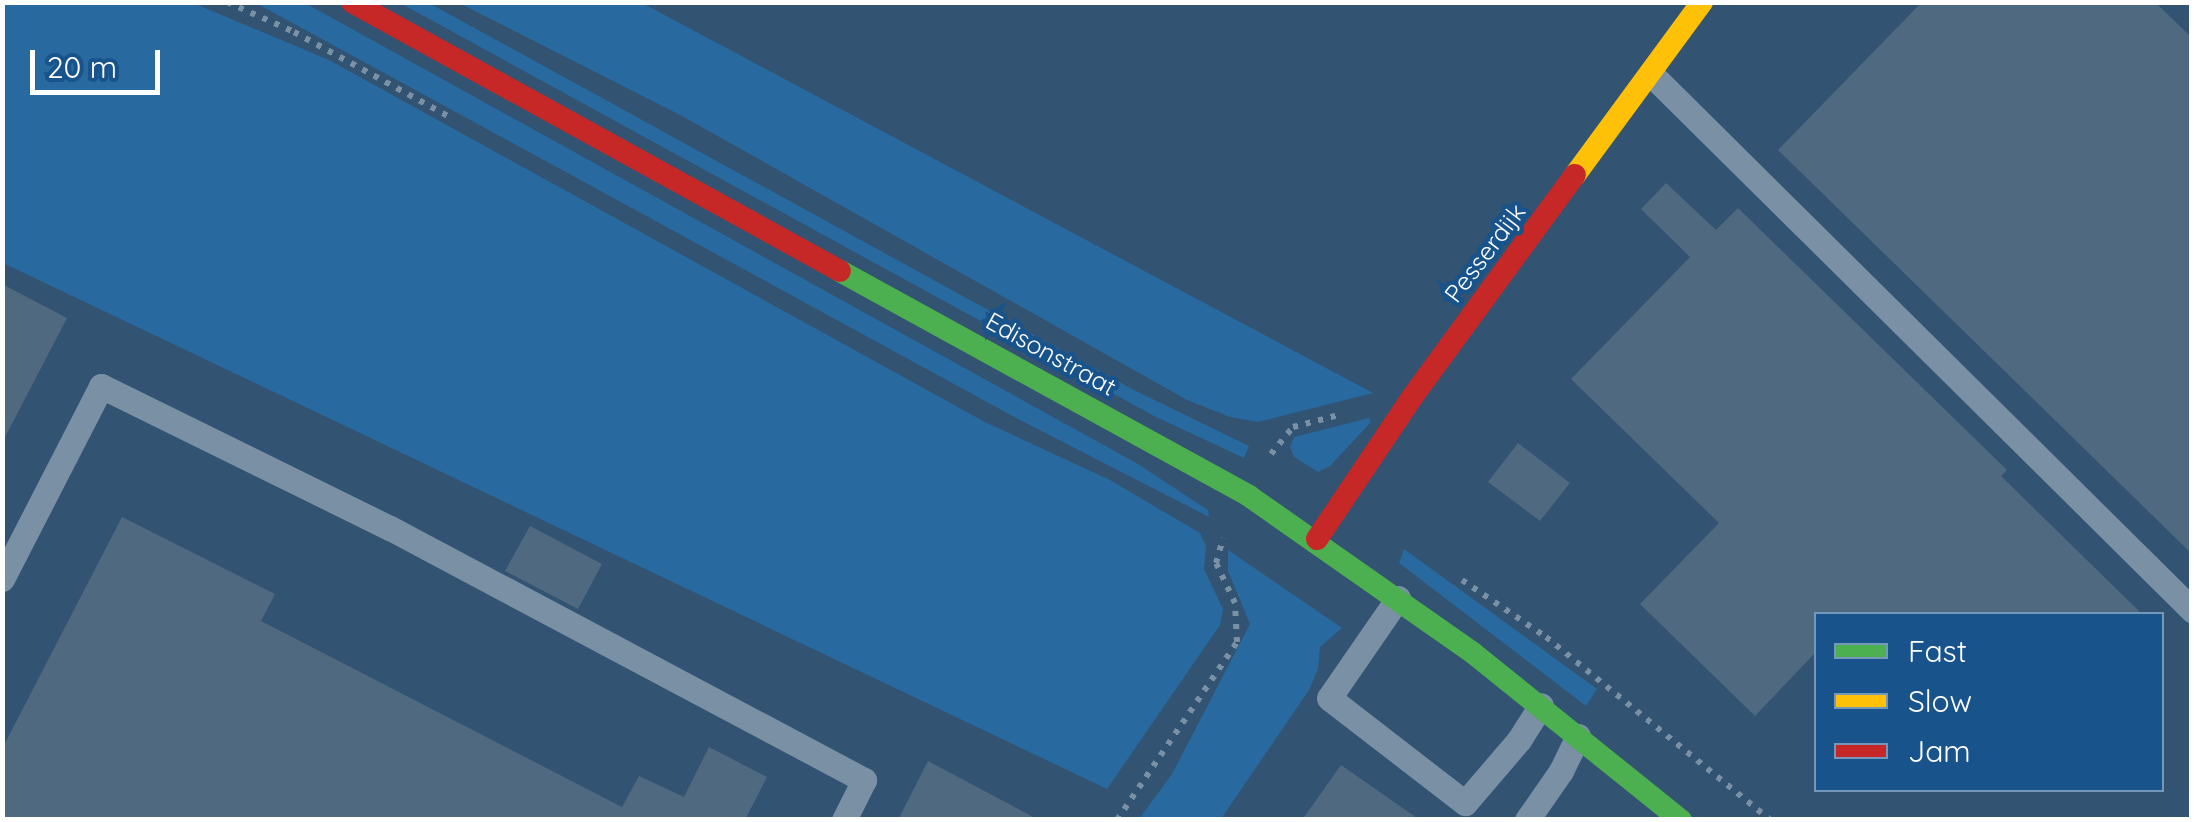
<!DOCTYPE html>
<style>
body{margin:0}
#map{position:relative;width:2194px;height:822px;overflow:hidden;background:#325371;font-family:Quicksand,sans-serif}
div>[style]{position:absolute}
.green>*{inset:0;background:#2869a0}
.building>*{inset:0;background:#4f6981}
.path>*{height:6px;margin-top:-3px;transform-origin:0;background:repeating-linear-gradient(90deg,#7990a5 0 5px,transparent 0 13px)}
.lane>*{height:25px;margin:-12.5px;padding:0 12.5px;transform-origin:12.5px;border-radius:12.5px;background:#7990a5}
.fast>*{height:22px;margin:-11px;padding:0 11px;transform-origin:11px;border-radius:11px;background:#4caf50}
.slow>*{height:22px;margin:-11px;padding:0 11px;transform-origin:11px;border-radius:11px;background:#ffc107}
.jam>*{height:22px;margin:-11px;padding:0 11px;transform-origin:11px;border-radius:11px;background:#c62828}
span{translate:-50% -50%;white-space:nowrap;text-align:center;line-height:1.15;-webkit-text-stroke:9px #18548b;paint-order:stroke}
.street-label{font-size:25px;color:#fff}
.frame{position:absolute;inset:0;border:5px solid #fff;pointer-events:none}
.legend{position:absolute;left:1814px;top:612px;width:350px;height:180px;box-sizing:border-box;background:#18548b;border:2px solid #7498b9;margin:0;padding:12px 18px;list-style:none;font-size:30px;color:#fff}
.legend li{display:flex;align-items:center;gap:20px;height:50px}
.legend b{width:50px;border:2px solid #7498b9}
.scale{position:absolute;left:30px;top:50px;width:130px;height:45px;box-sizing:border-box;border:5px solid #fff;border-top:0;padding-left:12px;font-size:30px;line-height:35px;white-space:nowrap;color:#fff;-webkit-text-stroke:8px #18548b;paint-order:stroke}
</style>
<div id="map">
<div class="green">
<div style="clip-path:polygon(2px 3px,193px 3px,329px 60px,985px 422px,1110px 480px,1200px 533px,1206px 546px,1204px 569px,1223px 609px,1220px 625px,1107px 789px,3px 263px)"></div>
<div style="clip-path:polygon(256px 3px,305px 3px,1138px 464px,1208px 510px,1209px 517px,1020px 420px)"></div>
<div style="clip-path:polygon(400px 3px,429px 3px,1134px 390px,1249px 446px,1244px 458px,1154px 416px)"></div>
<div style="clip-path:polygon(459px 3px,642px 3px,1373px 393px,1258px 422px,1230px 417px,1187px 400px,682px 116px)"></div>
<div style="clip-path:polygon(1369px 418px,1371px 422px,1330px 466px,1318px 472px,1294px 457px,1290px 447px,1294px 437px)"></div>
<div style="clip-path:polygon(1404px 549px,1597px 689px,1586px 706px,1399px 563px)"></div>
<div style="clip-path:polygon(1228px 550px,1342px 628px,1320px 647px,1318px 669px,1309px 690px,1221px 819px,1139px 819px,1172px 774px,1250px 624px,1228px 571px)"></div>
</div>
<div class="building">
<div style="clip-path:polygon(1922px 2px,2155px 2px,2192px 38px,2192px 554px,1778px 150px)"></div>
<div style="clip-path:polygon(1666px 183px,1716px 230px,1738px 208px,2007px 470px,2001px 476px,2142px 614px,1816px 614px,1816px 652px,1755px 716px,1640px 604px,1719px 523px,1571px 379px,1690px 257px,1641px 209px)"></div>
<div style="clip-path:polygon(2px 284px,67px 318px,2px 443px)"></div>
<div style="clip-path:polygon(1518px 443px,1570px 483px,1540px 521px,1488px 482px)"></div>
<div style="clip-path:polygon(122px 517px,275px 594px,261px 621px,622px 807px,639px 776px,684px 797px,709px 747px,767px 777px,745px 820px,2px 820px,2px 749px)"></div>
<div style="clip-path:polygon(530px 526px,602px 564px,578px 609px,505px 571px)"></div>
<div style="clip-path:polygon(928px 761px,1039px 820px,898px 820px)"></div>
<div style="clip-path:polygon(1341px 765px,1420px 820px,1302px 820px)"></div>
</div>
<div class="path">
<div style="left:227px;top:2px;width:73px;rotate:24.1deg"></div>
<div style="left:294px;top:32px;width:175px;rotate:28.6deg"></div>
<div style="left:1271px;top:454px;width:35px;rotate:-51deg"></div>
<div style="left:1293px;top:427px;width:48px;rotate:-14.6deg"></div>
<div style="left:1462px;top:580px;width:102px;rotate:34.2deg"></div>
<div style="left:1546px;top:637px;width:289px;rotate:39.2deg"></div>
<div style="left:1117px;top:820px;width:215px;rotate:-56deg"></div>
<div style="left:1237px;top:642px;width:39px;rotate:-93deg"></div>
<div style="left:1235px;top:603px;width:44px;rotate:-115.4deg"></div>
<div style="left:1216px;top:563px;width:26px;rotate:-74deg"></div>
</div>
<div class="lane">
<div style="left:1651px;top:74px;width:762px;rotate:44.73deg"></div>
<div style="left:2px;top:579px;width:217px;rotate:-62.8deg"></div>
<div style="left:101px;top:386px;width:322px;rotate:26.2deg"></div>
<div style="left:390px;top:528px;width:537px;rotate:28deg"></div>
<div style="left:864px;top:780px;width:45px;rotate:116.6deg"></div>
<div style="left:1398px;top:598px;width:121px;rotate:124.6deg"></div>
<div style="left:1329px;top:698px;width:172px;rotate:37.7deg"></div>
<div style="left:1465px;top:803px;width:83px;rotate:-49.4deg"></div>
<div style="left:1519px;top:740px;width:41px;rotate:-57.8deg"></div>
<div style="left:1527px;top:820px;width:60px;rotate:-55.2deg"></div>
<div style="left:1561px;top:771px;width:39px;rotate:-64deg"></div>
</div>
<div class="fast">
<div style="left:840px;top:271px;width:467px;rotate:28.8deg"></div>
<div style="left:1249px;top:496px;width:274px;rotate:35deg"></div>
<div style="left:1473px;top:653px;width:267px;rotate:38.8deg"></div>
</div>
<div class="slow">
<div style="left:1575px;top:175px;width:215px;rotate:-53.7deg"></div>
</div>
<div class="jam">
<div style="left:352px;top:2px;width:557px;rotate:28.86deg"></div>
<div style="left:1317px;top:539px;width:172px;rotate:-56.1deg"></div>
<div style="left:1413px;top:396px;width:274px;rotate:-53.8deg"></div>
</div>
<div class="street-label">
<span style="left:1485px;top:253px;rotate:-53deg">Pesserdijk</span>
<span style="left:1051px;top:354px;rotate:29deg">Edisonstraat</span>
</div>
<div class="frame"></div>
<ul class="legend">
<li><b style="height:12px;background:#4caf50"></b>Fast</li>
<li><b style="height:12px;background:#ffc107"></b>Slow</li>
<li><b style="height:12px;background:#c62828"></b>Jam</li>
</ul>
<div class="scale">20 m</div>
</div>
